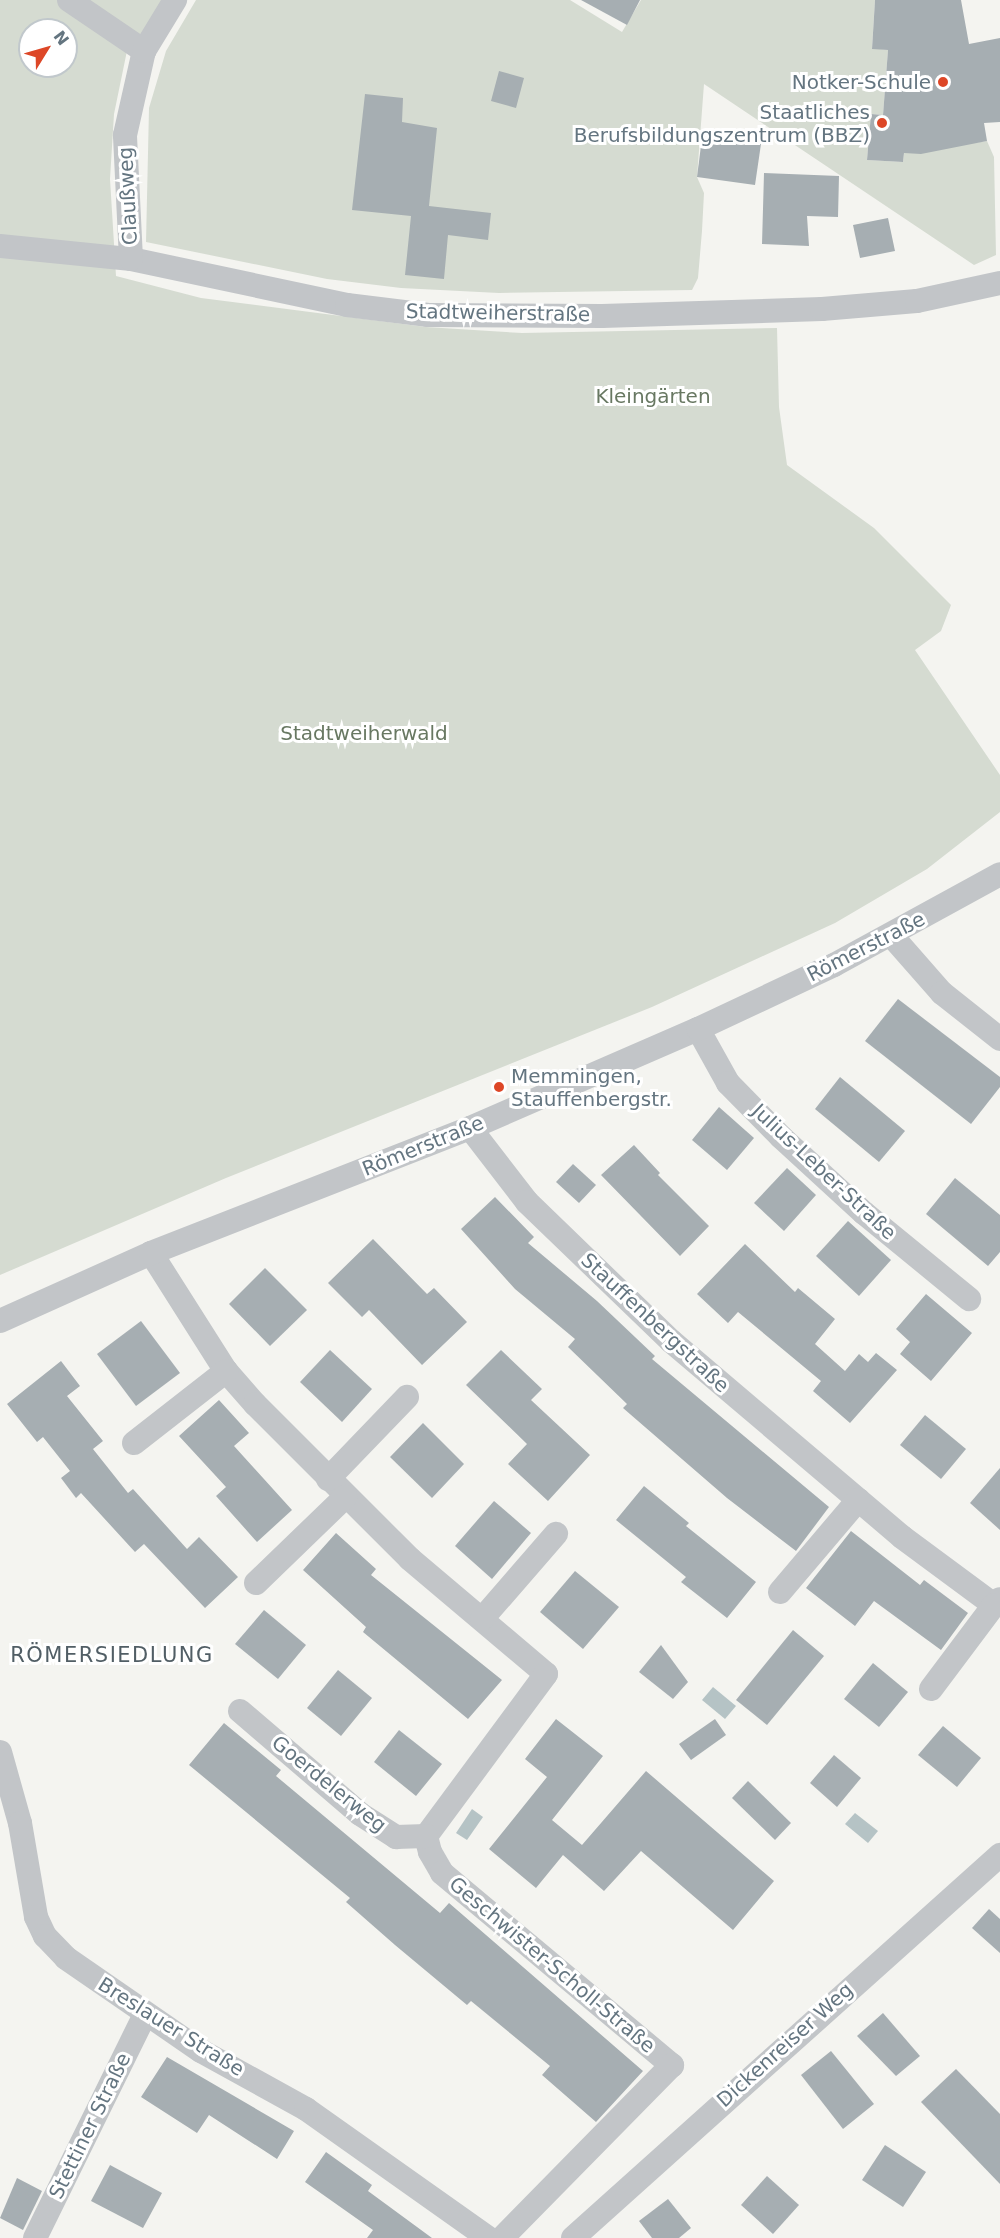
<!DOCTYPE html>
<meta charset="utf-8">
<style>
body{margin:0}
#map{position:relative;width:1000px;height:2238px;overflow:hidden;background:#f4f4f0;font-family:"DejaVu Sans",sans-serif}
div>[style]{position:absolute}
.green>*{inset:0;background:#d5dbd1}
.water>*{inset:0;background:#b5c3c5}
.building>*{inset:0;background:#a6aeb2}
.minor>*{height:24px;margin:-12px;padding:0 12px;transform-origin:12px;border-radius:12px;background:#c2c5c8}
.dots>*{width:16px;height:16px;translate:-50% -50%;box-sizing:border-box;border:3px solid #fff;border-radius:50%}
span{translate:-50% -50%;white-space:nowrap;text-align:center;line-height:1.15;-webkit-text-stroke:6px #fff;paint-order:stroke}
.poi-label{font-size:20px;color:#647580}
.right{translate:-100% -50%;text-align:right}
.left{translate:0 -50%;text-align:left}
.street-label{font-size:20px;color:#647580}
.park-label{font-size:20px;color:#687862}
.neighbourhood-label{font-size:21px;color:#515e65;letter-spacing:1.5px}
.north{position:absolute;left:18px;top:18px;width:60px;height:60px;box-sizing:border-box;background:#fff;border:2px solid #c1c8cc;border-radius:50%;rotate:53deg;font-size:16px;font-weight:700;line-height:24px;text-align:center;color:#647580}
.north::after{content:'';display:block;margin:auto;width:21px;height:27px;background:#dd4727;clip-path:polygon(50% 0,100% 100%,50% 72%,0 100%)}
</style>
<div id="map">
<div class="green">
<div style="clip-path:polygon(evenodd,0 0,175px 0,144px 51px,129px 41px,114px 114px,110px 179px,116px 276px,201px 298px,426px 327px,522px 333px,777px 328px,779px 407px,787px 465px,874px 528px,951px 605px,941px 631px,915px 650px,1000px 775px,1000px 812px,927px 869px,835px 923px,652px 1007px,226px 1178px,0 1275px,0 0,30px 30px,66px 30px,66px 66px,30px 66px,30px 30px)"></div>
<div style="clip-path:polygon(196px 0,570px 0,622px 32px,641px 0,875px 0,872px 48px,888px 50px,883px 115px,871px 114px,867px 160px,903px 162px,904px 153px,987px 141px,994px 157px,996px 255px,974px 265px,704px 84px,697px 177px,704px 193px,702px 231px,698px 278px,692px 290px,499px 293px,401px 288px,327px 279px,146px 242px,149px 108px,166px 51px)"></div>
</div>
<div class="water">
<div style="clip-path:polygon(713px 1687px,736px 1706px,725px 1719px,702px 1700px)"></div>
<div style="clip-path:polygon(472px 1809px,483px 1817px,467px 1840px,456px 1833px)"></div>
<div style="clip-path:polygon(855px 1813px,878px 1831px,868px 1843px,845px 1824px)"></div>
</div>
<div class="building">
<div style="clip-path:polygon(581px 0,640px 0,627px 25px)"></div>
<div style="clip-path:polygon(875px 0,961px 0,969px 44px,1000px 38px,1000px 122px,984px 123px,987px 141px,921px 154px,904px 153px,903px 162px,867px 160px,871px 114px,883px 115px,888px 50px,872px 49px)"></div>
<div style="clip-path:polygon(499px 71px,524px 78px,516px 108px,491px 101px)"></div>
<div style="clip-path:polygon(365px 94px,403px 98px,402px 122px,437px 128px,429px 206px,491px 213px,488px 240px,448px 235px,444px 279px,405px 275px,411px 216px,352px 210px)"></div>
<div style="clip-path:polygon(703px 130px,762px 137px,755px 185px,697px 177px)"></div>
<div style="clip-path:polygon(764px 173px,839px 176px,838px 217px,807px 216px,809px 246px,762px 244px)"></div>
<div style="clip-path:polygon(888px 218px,895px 251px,860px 258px,853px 225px)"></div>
<div style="clip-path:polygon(898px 999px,1000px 1077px,1000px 1087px,971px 1124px,865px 1041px)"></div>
<div style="clip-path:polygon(840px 1077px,905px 1131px,879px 1162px,815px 1109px)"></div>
<div style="clip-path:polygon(719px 1107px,754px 1138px,727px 1170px,692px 1140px)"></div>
<div style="clip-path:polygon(634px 1145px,660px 1173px,658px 1175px,709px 1226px,680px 1256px,601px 1175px)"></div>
<div style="clip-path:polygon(573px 1164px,596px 1185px,579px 1203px,556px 1182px)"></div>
<div style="clip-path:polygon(787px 1168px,816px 1195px,784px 1231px,754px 1203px)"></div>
<div style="clip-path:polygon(955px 1178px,1000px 1215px,1000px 1252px,988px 1266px,926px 1214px)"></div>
<div style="clip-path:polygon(495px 1197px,534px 1237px,528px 1243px,597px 1301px,655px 1356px,652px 1359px,829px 1507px,796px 1551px,727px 1498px,623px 1408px,627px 1404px,568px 1347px,575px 1339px,515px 1289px,461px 1229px)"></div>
<div style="clip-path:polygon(848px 1221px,891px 1260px,859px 1296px,816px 1256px)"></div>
<div style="clip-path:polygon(373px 1239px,427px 1294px,434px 1288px,467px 1322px,422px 1365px,369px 1310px,362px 1317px,328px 1283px)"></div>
<div style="clip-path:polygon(745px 1244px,795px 1292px,798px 1288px,835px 1319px,815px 1344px,845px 1371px,859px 1354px,868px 1362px,876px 1353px,897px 1370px,850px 1423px,813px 1391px,821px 1381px,738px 1312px,728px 1323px,697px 1294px)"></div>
<div style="clip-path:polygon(265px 1268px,307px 1310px,270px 1346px,229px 1304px)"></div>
<div style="clip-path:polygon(926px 1294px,972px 1333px,931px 1381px,900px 1354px,910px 1342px,896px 1329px)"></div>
<div style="clip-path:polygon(141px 1321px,180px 1373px,136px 1406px,97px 1354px)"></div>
<div style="clip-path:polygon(330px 1350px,372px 1389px,342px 1422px,300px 1382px)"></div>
<div style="clip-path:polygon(501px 1350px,542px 1389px,531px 1400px,590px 1455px,548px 1501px,508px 1464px,527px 1444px,466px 1385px)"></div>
<div style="clip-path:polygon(61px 1361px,80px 1386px,67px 1396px,103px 1441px,93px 1449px,128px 1493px,133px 1489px,187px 1549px,199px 1537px,238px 1577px,205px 1608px,144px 1544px,135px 1552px,81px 1493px,76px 1498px,61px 1478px,70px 1471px,43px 1437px,37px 1442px,7px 1404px)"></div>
<div style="clip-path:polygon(219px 1400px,249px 1433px,234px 1446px,292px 1510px,257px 1542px,216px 1496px,226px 1487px,179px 1436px)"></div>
<div style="clip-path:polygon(925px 1415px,966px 1449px,941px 1479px,900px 1445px)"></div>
<div style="clip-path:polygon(423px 1423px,464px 1464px,432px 1498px,390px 1457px)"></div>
<div style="clip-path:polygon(1000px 1468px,1000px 1530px,970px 1503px)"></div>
<div style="clip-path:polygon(644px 1486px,689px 1523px,686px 1526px,756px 1582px,727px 1618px,681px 1582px,686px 1577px,616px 1520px)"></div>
<div style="clip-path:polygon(494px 1501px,531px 1533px,492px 1579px,455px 1546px)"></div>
<div style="clip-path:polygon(851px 1531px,920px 1585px,924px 1580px,968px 1613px,941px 1650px,874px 1601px,855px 1626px,806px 1588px)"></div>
<div style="clip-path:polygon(336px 1533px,376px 1569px,371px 1575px,502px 1680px,468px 1719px,363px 1632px,366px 1627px,303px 1570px)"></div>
<div style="clip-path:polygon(575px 1571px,619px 1607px,583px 1649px,540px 1612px)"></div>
<div style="clip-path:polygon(264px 1610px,306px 1645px,278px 1679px,235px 1644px)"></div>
<div style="clip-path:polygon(793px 1630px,824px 1656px,767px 1725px,736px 1700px)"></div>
<div style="clip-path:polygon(661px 1645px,688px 1682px,673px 1699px,639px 1672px)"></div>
<div style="clip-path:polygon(873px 1663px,908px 1692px,879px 1727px,844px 1699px)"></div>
<div style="clip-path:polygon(338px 1670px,372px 1698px,341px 1736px,307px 1708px)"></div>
<div style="clip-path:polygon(556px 1719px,603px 1756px,552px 1820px,582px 1845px,646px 1771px,774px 1881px,733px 1930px,641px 1851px,604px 1891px,563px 1855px,536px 1888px,489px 1849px,547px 1777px,525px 1759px)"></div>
<div style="clip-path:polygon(715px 1719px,726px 1735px,691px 1760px,679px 1744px)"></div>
<div style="clip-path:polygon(224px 1723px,281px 1770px,276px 1776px,440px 1913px,449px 1903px,643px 2071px,596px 2122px,542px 2075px,550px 2066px,471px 2001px,467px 2005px,395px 1945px,346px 1902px,350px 1898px,189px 1765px)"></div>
<div style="clip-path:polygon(943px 1726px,981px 1758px,957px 1787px,918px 1755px)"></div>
<div style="clip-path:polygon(399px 1730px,442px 1764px,416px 1796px,374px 1762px)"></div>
<div style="clip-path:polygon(834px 1755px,861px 1778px,837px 1807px,810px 1783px)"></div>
<div style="clip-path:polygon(748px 1781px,791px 1823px,775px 1840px,732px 1798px)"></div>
<div style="clip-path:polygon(989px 1909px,1000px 1919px,1000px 1953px,972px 1928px)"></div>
<div style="clip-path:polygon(883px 2013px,920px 2056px,896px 2076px,857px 2036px)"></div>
<div style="clip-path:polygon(831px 2051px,874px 2104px,843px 2129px,801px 2075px)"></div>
<div style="clip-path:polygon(167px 2057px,294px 2131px,277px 2159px,209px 2115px,197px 2133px,141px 2097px)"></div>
<div style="clip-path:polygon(956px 2069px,1000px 2114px,1000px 2184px,921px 2102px)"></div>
<div style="clip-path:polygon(885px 2145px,926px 2172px,903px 2207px,862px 2180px)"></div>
<div style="clip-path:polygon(326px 2152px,372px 2185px,368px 2191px,432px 2238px,367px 2238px,373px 2230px,305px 2182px)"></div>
<div style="clip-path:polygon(110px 2165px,162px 2193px,143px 2228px,91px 2201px)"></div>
<div style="clip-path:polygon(767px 2176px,799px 2205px,773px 2234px,741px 2205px)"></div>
<div style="clip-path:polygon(17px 2178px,42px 2191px,23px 2230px,0 2218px)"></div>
<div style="clip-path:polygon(668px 2199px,691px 2228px,679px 2238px,652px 2238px,639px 2221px)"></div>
</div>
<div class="minor">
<div style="left:69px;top:0;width:91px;rotate:34.2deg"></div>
<div style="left:0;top:246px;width:132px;rotate:5.7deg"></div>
<div style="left:131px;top:259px;width:221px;rotate:12deg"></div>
<div style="left:347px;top:305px;width:82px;rotate:7deg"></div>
<div style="left:428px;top:315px;width:174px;rotate:0.3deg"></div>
<div style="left:602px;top:316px;width:220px;rotate:-1.8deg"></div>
<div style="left:822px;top:309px;width:95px;rotate:-4.8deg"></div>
<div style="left:917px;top:301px;width:85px;rotate:-12.2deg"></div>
<div style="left:131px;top:259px;width:124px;rotate:-92.8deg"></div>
<div style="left:125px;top:135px;width:86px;rotate:-77.3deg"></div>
<div style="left:144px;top:51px;width:60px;rotate:-58.7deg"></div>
<div style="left:891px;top:935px;width:77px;rotate:48.7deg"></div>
<div style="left:942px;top:993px;width:74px;rotate:38.4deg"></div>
<div style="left:698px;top:1029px;width:62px;rotate:60.9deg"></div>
<div style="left:728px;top:1083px;width:76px;rotate:45.5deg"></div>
<div style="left:781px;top:1137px;width:113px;rotate:42.5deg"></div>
<div style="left:864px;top:1213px;width:136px;rotate:39.3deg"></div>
<div style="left:470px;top:1128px;width:93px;rotate:52.4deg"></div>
<div style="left:527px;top:1202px;width:200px;rotate:44deg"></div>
<div style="left:671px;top:1341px;width:303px;rotate:40.3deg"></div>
<div style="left:902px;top:1537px;width:114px;rotate:36.5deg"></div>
<div style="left:994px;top:1605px;width:8px;rotate:-45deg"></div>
<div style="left:151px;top:1253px;width:140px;rotate:57.6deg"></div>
<div style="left:226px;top:1371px;width:44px;rotate:48.7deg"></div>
<div style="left:255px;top:1404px;width:219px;rotate:45deg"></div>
<div style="left:410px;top:1559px;width:178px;rotate:40.2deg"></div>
<div style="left:546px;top:1674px;width:202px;rotate:126.5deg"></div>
<div style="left:426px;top:1836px;width:16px;rotate:76deg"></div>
<div style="left:430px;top:1852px;width:24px;rotate:60deg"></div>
<div style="left:442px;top:1873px;width:300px;rotate:39.9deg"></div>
<div style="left:672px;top:2065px;width:243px;rotate:134.5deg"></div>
<div style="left:0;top:1321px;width:166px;rotate:-24.2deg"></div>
<div style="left:151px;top:1253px;width:343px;rotate:-21.4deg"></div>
<div style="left:470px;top:1128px;width:249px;rotate:-23.5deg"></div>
<div style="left:698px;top:1029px;width:150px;rotate:-25.2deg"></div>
<div style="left:834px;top:965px;width:189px;rotate:-28.7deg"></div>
<div style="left:134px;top:1443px;width:117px;rotate:-38deg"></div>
<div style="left:328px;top:1479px;width:114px;rotate:-46.1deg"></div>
<div style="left:256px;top:1583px;width:124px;rotate:-44deg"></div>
<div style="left:780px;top:1592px;width:121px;rotate:-49.7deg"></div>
<div style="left:482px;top:1619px;width:113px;rotate:-49deg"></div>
<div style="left:931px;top:1689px;width:105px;rotate:-53.1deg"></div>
<div style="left:240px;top:1711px;width:158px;rotate:40.6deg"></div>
<div style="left:360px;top:1814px;width:43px;rotate:32.6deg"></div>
<div style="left:396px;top:1837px;width:30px;rotate:-2deg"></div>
<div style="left:0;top:1752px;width:74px;rotate:74.3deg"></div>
<div style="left:20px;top:1823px;width:95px;rotate:80.3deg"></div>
<div style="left:36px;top:1917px;width:21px;rotate:65deg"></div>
<div style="left:45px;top:1936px;width:30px;rotate:46deg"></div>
<div style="left:66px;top:1958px;width:164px;rotate:34.6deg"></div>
<div style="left:201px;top:2051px;width:120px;rotate:28.9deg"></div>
<div style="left:306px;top:2109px;width:223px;rotate:35.3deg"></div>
<div style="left:35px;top:2238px;width:250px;rotate:-63.8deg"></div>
<div style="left:573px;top:2238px;width:574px;rotate:-41.89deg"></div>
</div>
<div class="dots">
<div style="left:943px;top:82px;background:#dd4727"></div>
<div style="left:882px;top:123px;background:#dd4727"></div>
<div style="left:499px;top:1087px;background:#dd4727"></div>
</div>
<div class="poi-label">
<span class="right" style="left:931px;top:82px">Notker-Schule</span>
<span class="right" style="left:870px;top:124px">Staatliches<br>Berufsbildungszentrum (BBZ)</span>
<span class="left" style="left:511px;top:1088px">Memmingen,<br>Stauffenbergstr.</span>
</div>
<div class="street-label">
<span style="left:128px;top:196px;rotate:-93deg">Claußweg</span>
<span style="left:498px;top:313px;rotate:1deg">Stadtweiherstraße</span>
<span style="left:866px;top:947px;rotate:-27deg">Römerstraße</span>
<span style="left:423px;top:1146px;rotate:-22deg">Römerstraße</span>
<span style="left:824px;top:1172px;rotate:43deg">Julius-Leber-Straße</span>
<span style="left:655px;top:1323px;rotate:43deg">Stauffenbergstraße</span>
<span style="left:329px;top:1784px;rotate:39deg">Goerdelerweg</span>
<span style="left:552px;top:1965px;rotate:40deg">Geschwister-Scholl-Straße</span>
<span style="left:171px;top:2027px;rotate:32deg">Breslauer Straße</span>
<span style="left:785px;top:2045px;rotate:-42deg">Dickenreiser Weg</span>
<span style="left:90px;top:2126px;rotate:-64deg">Stettiner Straße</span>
</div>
<div class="park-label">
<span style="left:653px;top:396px">Kleingärten</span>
<span style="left:364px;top:733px">Stadtweiherwald</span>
</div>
<div class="neighbourhood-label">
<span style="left:112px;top:1655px">RÖMERSIEDLUNG</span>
</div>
<div class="north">N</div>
</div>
